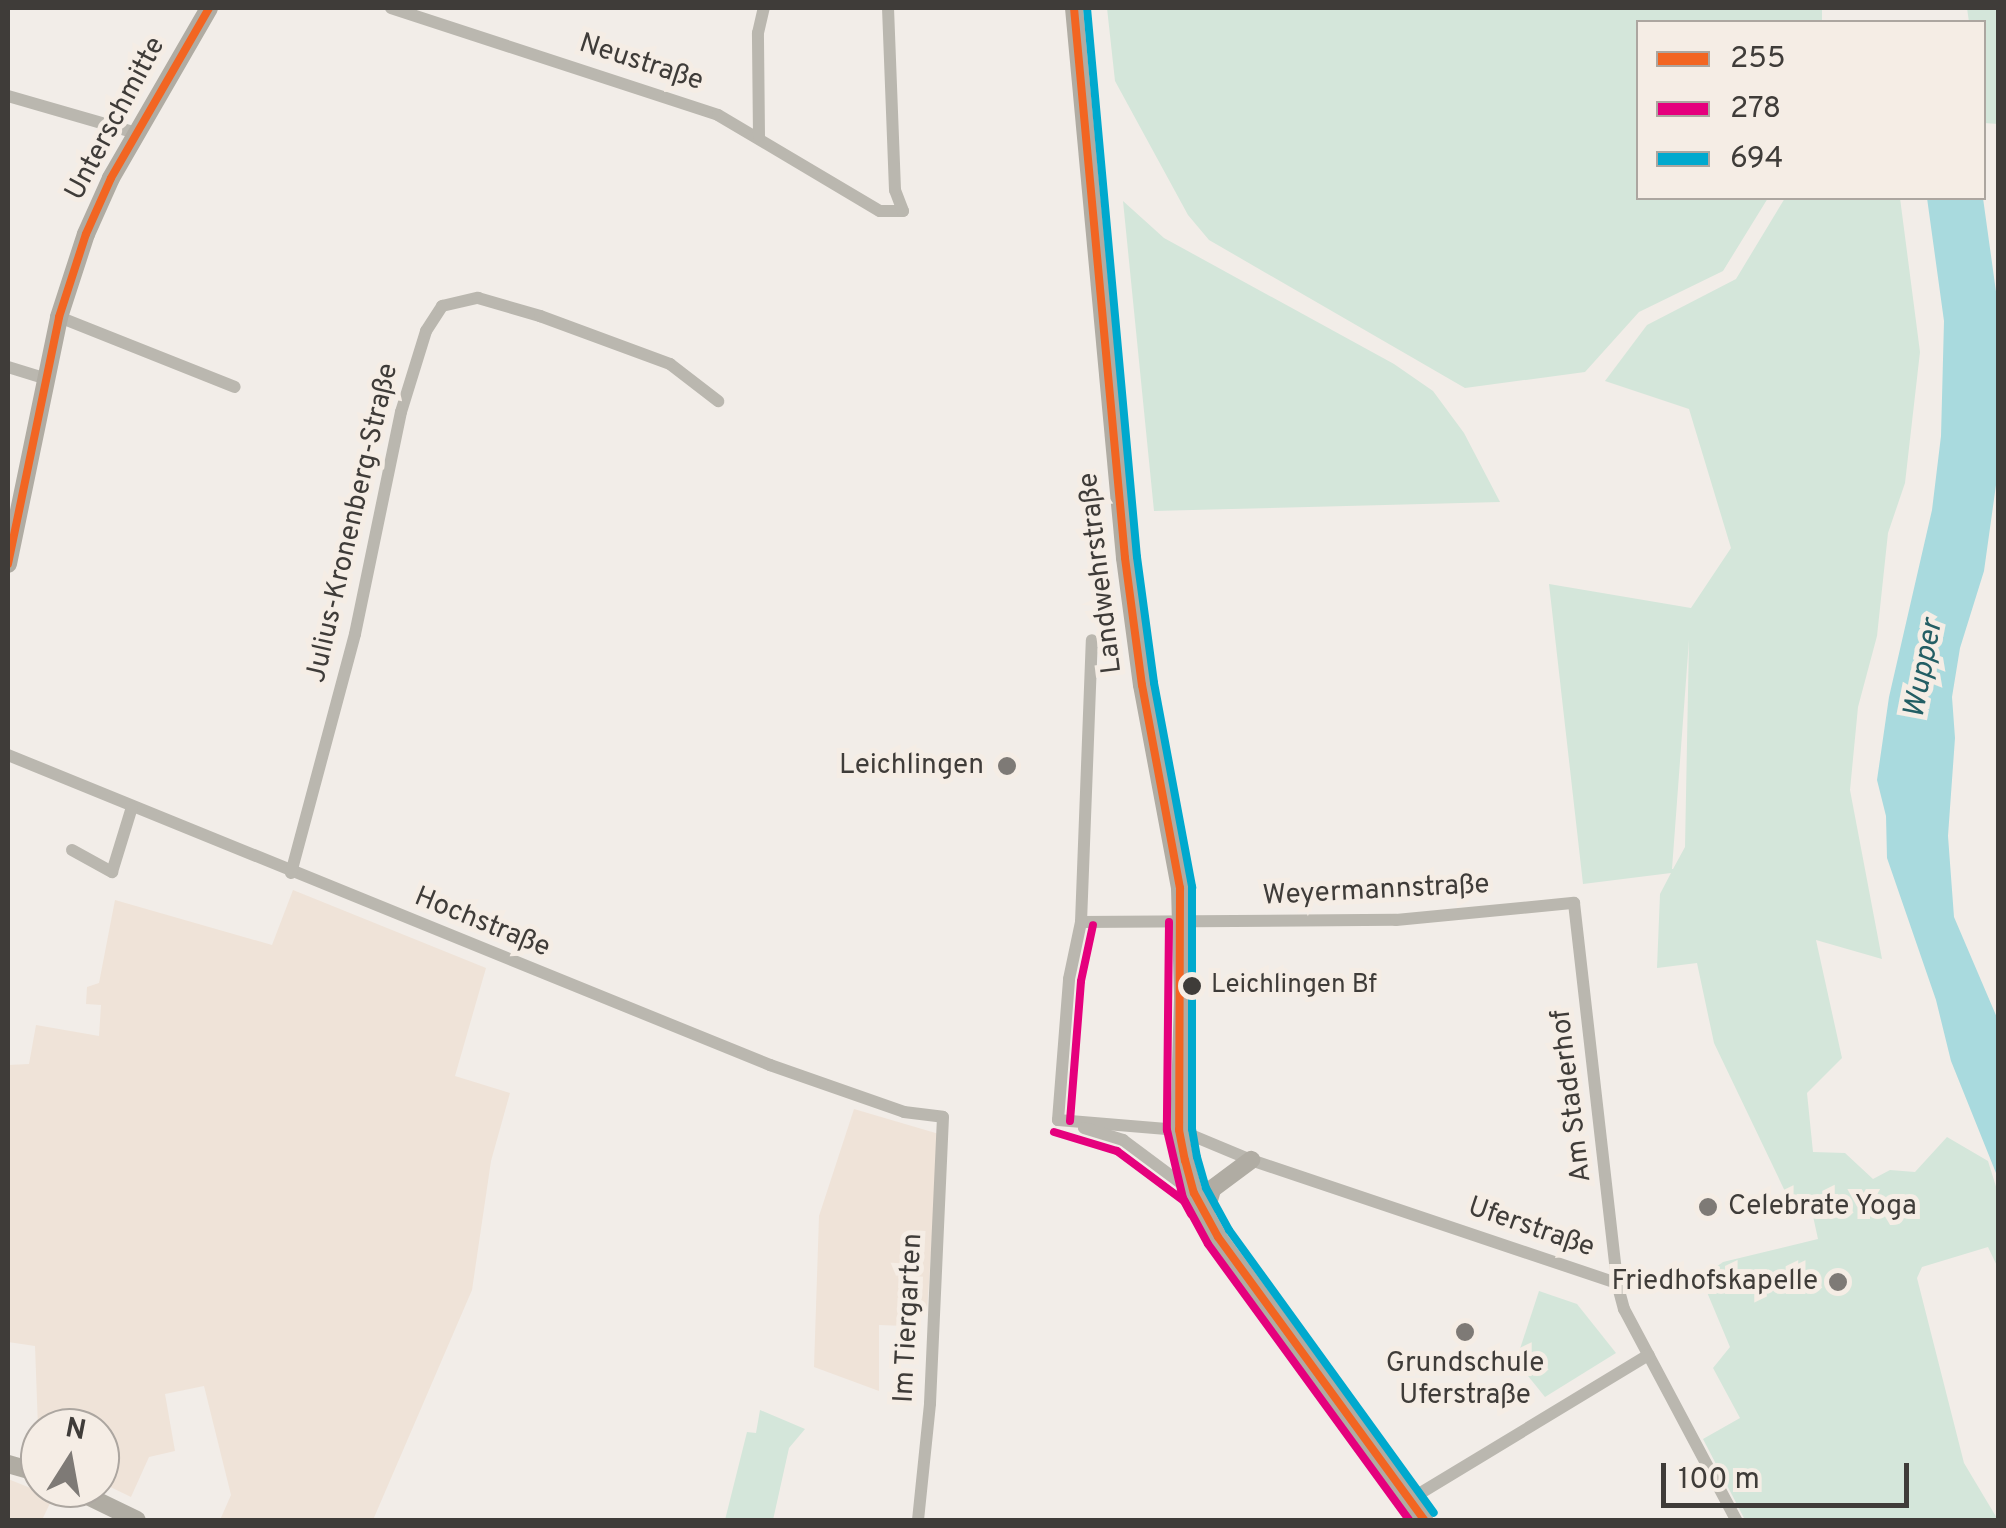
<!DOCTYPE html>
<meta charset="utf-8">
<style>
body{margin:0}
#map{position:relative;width:2006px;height:1528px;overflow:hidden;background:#f2ede8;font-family:Overpass,sans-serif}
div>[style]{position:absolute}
.commercial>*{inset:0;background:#efe3d8}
.green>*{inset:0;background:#d4e6da}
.water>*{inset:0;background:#a9dade}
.street>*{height:12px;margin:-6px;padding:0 6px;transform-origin:6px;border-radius:6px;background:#bab7af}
.secondary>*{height:18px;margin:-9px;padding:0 9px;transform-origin:9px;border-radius:9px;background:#b0aca3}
.bus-1>*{height:8px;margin:-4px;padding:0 4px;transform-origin:4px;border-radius:4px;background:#f26522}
.bus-2>*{height:8px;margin:-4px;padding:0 4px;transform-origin:4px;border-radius:4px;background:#e5007d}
.bus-3>*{height:8px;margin:-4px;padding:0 4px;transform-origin:4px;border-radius:4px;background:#00a9ce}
.dots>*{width:28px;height:28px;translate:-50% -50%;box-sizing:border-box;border:5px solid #f5ede5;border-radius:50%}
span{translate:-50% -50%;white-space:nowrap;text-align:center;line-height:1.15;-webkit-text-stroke:10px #f5ede5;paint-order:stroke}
.bus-label{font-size:26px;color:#3f3c39}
.left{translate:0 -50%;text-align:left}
.street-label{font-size:28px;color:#3f3c39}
.poi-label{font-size:28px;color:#3f3c39}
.right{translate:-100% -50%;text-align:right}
.water-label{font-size:30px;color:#235e64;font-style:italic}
.frame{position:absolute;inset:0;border:10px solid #3f3c39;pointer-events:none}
.legend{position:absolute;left:1636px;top:20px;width:350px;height:180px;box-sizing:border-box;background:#f5ede5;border:2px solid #aca6a0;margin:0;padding:12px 18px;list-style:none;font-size:30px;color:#3f3c39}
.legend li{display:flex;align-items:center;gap:20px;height:50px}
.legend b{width:50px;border:2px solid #aca6a0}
.north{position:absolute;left:20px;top:1408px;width:100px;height:100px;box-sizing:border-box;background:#f5ede5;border:2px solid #aca6a0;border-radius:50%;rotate:11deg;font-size:28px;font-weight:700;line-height:40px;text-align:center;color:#3f3c39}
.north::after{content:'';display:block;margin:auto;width:35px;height:45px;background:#7e7a76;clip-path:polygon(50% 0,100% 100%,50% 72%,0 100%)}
.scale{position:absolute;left:1661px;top:1463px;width:248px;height:45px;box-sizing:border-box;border:5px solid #3f3c39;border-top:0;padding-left:12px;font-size:30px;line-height:35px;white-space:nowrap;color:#3f3c39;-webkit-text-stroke:8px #f5ede5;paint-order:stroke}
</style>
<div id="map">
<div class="commercial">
<div style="clip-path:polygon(293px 890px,486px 968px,455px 1076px,510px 1093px,491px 1161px,472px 1290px,373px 1520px,220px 1520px,231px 1495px,204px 1386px,165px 1394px,175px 1451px,149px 1457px,131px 1497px,100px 1482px,100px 1428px,40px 1428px,39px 1455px,35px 1346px,8px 1342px,8px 1065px,29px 1064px,36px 1025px,99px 1036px,101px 1005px,86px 1004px,87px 987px,99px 983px,115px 900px,272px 945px)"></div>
<div style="clip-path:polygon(854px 1109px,939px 1134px,927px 1312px,912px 1311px,905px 1326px,879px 1325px,879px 1391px,814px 1367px,819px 1216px)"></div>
<div style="clip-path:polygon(8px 1479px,53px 1497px,42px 1520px,8px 1520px)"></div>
</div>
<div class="green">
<div style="clip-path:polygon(1107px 8px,1822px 8px,1822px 22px,1638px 22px,1638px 198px,1768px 198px,1723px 271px,1639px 312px,1585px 372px,1465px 388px,1209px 240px,1188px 215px,1115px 81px)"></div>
<div style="clip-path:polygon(1967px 8px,1998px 8px,1998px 124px,1984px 123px,1984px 22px,1969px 22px)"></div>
<div style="clip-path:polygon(evenodd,1785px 198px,1900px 198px,1920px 352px,1905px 483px,1888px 533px,1877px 636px,1858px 707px,1850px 790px,1882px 959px,1816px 940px,1842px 1058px,1807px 1093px,1813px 1152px,1845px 1153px,1873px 1179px,1890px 1170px,1915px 1172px,1947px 1137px,1988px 1161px,1998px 1193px,1998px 1268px,1988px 1247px,1922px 1267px,1917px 1278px,1964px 1463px,1998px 1520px,1745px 1520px,1703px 1439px,1740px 1418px,1713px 1368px,1730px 1347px,1701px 1278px,1723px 1262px,1818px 1239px,1811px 1207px,1793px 1208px,1714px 1043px,1697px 963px,1657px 968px,1660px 894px,1671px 873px,1583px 884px,1549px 584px,1691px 608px,1731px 548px,1689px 409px,1605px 381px,1647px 325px,1736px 279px,1785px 198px,1689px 640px,1685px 847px,1673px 869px,1672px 869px,1689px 640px)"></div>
<div style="clip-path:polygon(1123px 201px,1164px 238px,1394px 364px,1433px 391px,1464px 433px,1500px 502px,1154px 511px)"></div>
<div style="clip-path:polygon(1539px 1291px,1577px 1304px,1616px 1353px,1545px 1397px,1516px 1361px)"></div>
<div style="clip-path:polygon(760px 1410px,805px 1429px,789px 1448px,773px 1520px,725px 1520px,747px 1432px,756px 1433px)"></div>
</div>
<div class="water">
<div style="clip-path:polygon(1927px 198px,1983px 198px,1998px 306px,1996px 485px,1984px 571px,1960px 648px,1952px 697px,1955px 738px,1948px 836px,1954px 917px,1998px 1020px,1998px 1178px,1951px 1061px,1936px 1000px,1887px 858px,1886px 816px,1877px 780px,1889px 697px,1932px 510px,1941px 436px,1944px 321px)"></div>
</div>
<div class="street">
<div style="left:391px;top:8px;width:344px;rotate:18.1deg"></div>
<div style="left:718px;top:115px;width:188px;rotate:30.7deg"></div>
<div style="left:880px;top:211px;width:23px"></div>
<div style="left:903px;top:211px;width:22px;rotate:-111deg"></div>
<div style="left:895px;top:190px;width:182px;rotate:-92.2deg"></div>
<div style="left:8px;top:96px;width:133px;rotate:16.1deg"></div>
<div style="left:759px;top:136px;width:103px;rotate:-90.6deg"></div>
<div style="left:758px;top:33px;width:26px;rotate:-77deg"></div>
<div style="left:59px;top:317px;width:189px;rotate:21.7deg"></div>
<div style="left:8px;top:367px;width:39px;rotate:17deg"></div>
<div style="left:8px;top:755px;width:823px;rotate:22.14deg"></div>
<div style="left:770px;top:1065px;width:142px;rotate:19.3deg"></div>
<div style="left:904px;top:1112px;width:39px;rotate:7deg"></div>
<div style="left:943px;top:1117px;width:287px;rotate:92.6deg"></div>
<div style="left:930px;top:1404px;width:117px;rotate:95.9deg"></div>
<div style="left:72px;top:850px;width:46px;rotate:28.8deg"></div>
<div style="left:112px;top:872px;width:68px;rotate:-72.9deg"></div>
<div style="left:291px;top:873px;width:247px;rotate:-75deg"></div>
<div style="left:355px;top:634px;width:227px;rotate:-78.3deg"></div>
<div style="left:401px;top:412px;width:85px;rotate:-72.8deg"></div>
<div style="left:426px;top:331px;width:30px;rotate:-57deg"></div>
<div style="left:442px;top:306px;width:37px;rotate:-13deg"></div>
<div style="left:478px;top:298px;width:65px;rotate:16.2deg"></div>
<div style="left:540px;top:316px;width:139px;rotate:20.3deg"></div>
<div style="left:670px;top:364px;width:61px;rotate:37.6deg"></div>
<div style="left:1081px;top:922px;width:315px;rotate:-0.4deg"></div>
<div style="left:1396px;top:920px;width:179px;rotate:-5.5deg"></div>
<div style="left:1574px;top:903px;width:382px;rotate:83.5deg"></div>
<div style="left:1617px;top:1283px;width:27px;rotate:75deg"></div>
<div style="left:1624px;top:1309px;width:239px;rotate:62deg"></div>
<div style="left:1058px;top:1120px;width:121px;rotate:4.7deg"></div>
<div style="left:1179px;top:1130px;width:78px;rotate:22.6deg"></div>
<div style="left:1251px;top:1160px;width:386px;rotate:18.6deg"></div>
<div style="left:1058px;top:1120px;width:141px;rotate:-85.5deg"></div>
<div style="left:1069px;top:979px;width:58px;rotate:-78.1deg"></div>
<div style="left:1081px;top:922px;width:282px;rotate:-87.8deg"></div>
<div style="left:1084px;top:1128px;width:41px;rotate:17.1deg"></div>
<div style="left:1123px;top:1140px;width:89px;rotate:36.7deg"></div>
<div style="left:1409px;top:1500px;width:280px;rotate:-31.2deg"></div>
</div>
<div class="secondary">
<div style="left:1074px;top:8px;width:552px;rotate:84.7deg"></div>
<div style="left:1125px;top:558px;width:128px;rotate:82.4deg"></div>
<div style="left:1142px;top:685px;width:207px;rotate:79.4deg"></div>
<div style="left:1180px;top:888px;width:110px;rotate:88.4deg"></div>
<div style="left:1183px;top:998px;width:132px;rotate:91.7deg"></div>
<div style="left:1179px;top:1130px;width:31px;rotate:79deg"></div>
<div style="left:1185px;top:1160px;width:34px;rotate:75deg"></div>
<div style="left:1194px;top:1193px;width:50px;rotate:61.4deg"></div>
<div style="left:1218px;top:1237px;width:350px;rotate:53.9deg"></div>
<div style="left:8px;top:564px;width:252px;rotate:-78.3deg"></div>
<div style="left:59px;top:317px;width:87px;rotate:-72deg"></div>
<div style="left:86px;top:234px;width:61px;rotate:-65.9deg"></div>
<div style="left:111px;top:178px;width:196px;rotate:-60deg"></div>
<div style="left:1205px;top:1214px;width:26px;rotate:-74deg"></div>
<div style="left:1212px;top:1189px;width:49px;rotate:-36.6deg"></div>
<div style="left:8px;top:1464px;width:33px;rotate:16deg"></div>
<div style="left:71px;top:1488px;width:73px;rotate:25.9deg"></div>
</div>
<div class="bus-1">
<div style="left:1074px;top:8px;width:552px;rotate:84.7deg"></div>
<div style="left:1125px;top:558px;width:128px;rotate:82.4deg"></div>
<div style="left:1142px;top:685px;width:207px;rotate:79.4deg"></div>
<div style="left:1180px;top:888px;width:242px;rotate:90.2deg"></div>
<div style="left:1179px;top:1130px;width:31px;rotate:79deg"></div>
<div style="left:1185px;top:1160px;width:34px;rotate:75deg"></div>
<div style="left:1194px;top:1193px;width:50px;rotate:61.4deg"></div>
<div style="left:1218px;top:1237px;width:350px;rotate:53.9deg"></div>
<div style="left:8px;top:564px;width:252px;rotate:-78.3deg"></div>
<div style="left:59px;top:317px;width:87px;rotate:-72deg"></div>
<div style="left:86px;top:234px;width:61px;rotate:-65.9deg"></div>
<div style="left:111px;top:178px;width:196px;rotate:-60deg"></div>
</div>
<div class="bus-2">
<div style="left:1169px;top:922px;width:208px;rotate:90.6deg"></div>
<div style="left:1167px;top:1130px;width:70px;rotate:76.8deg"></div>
<div style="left:1183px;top:1198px;width:52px;rotate:61.5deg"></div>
<div style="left:1208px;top:1244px;width:341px;rotate:53.9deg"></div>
<div style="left:1070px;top:1121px;width:140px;rotate:-85.5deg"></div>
<div style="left:1081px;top:981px;width:57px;rotate:-77.9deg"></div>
<div style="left:1054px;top:1132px;width:66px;rotate:16.8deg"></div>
<div style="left:1117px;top:1151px;width:84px;rotate:36.7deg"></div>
<div style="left:1184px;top:1201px;width:15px;rotate:62deg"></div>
</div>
<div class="bus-3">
<div style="left:1087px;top:8px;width:551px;rotate:84.8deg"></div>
<div style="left:1137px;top:557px;width:127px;rotate:82.3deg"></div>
<div style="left:1154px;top:683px;width:208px;rotate:79.4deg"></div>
<div style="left:1192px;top:887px;width:242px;rotate:90deg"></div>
<div style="left:1192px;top:1129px;width:28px;rotate:80deg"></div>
<div style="left:1197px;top:1157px;width:32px;rotate:74deg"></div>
<div style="left:1206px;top:1188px;width:48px;rotate:61.3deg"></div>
<div style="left:1229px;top:1230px;width:349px;rotate:54.1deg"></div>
</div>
<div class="dots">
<div style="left:1007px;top:766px;background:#7e7a76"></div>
<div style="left:1192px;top:986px;background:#3f3c39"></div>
<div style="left:1708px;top:1207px;background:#7e7a76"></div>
<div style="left:1838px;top:1282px;background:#7e7a76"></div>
<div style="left:1465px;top:1332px;background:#7e7a76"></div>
</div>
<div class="bus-label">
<span class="left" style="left:1211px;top:986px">Leichlingen Bf</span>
</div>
<div class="street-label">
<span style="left:641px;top:63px;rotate:18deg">Neustraße</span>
<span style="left:116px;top:119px;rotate:-62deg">Unterschmitte</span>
<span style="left:353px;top:523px;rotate:-77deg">Julius-Kronenberg-Straße</span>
<span style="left:1101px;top:573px;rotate:-97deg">Landwehrstraße</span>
<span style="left:1376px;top:891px;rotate:-3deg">Weyermannstraße</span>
<span style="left:482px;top:923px;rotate:22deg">Hochstraße</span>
<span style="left:1572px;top:1096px;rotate:-97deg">Am Staderhof</span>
<span style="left:1531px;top:1228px;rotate:19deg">Uferstraße</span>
<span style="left:909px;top:1318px;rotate:-87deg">Im Tiergarten</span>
</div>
<div class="poi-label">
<span class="right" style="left:984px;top:766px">Leichlingen</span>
<span class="left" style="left:1728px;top:1207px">Celebrate Yoga</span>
<span class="right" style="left:1818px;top:1282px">Friedhofskapelle</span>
<span style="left:1465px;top:1380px">Grundschule<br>Uferstraße</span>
</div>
<div class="water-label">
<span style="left:1925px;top:669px;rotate:-79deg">Wupper</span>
</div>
<div class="frame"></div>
<ul class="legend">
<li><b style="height:12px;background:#f26522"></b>255</li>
<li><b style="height:12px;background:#e5007d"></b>278</li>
<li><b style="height:12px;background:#00a9ce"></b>694</li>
</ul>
<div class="north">N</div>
<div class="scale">100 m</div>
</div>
